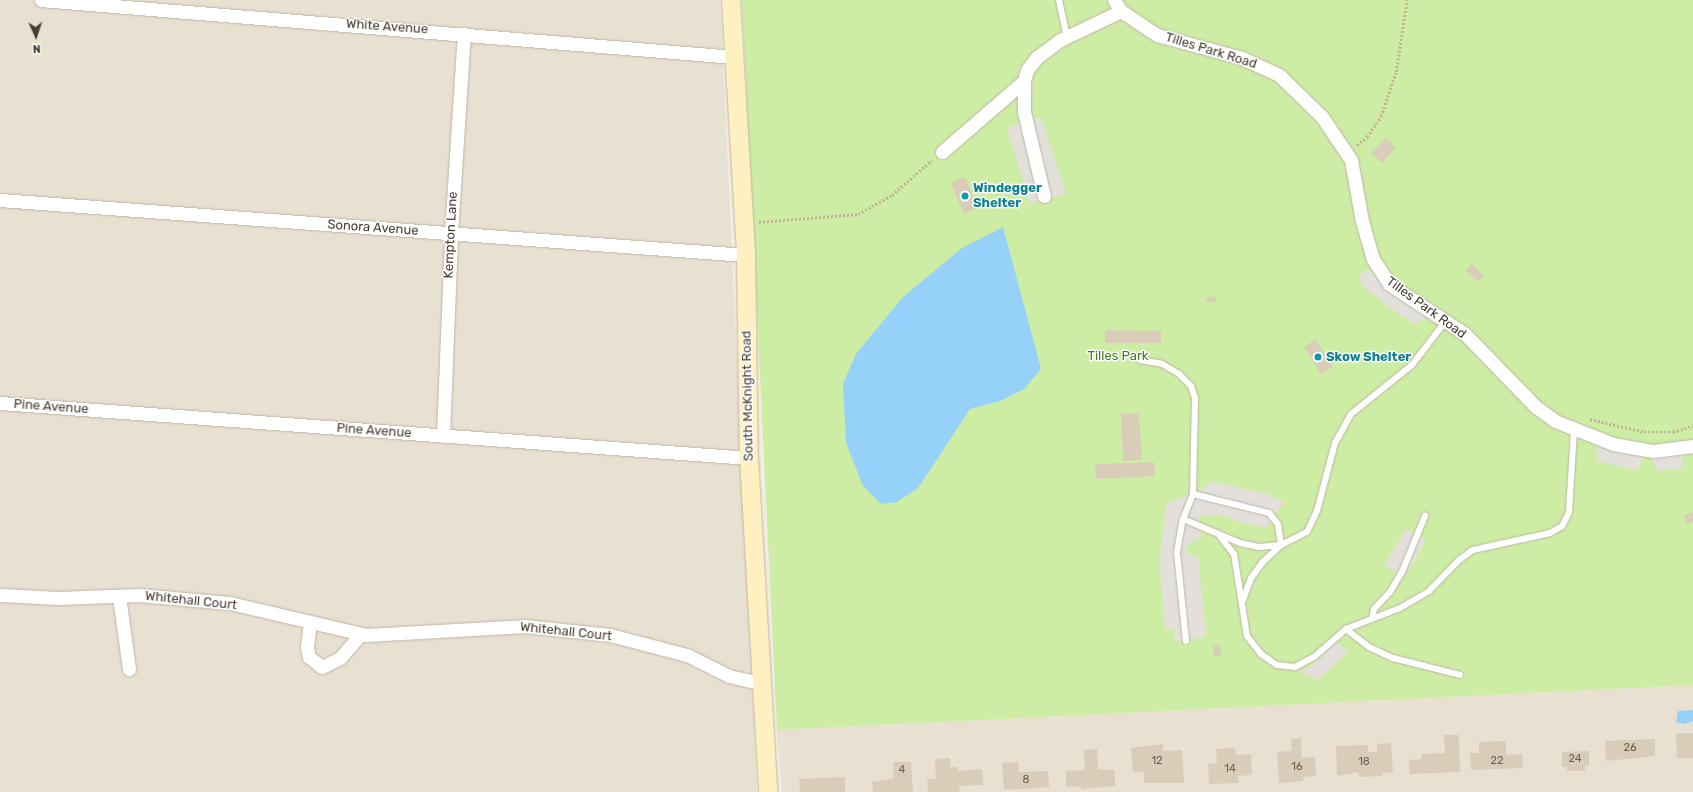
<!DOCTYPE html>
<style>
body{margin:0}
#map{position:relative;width:1693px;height:792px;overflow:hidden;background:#f3eee2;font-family:Rubik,sans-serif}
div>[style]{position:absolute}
.residential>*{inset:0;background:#e8e0d0}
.green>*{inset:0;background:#cdeda5}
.parking>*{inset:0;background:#e3e0dc}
.water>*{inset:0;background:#96d1f9}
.building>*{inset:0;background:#d9cdb9}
.path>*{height:2.5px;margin-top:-1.25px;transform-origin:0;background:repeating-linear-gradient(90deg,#c3b293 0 2px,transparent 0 4px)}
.roads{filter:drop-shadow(0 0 1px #c0b6a4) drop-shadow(0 0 1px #c0b6a4)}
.lane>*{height:6px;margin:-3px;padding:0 3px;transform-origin:3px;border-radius:3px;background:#fff}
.street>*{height:13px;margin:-6.5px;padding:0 6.5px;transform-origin:6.5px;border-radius:6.5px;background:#fff}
.secondary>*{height:18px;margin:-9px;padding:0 9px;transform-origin:9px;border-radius:9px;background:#fff0c1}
.dots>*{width:11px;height:11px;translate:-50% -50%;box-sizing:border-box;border:2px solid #fff;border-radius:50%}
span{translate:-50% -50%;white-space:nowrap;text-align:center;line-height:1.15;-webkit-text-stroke:3px #fff;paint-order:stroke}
.number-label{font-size:11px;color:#6b6254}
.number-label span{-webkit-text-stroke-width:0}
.street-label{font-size:13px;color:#463e32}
.culture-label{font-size:13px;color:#0d838f;font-weight:700}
.left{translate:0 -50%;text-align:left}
.park-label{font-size:13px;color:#437d1f}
.north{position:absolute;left:16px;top:16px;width:40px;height:40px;-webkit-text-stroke:3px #fff;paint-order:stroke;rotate:177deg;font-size:11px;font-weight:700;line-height:16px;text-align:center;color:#463e32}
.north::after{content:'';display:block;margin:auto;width:14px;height:18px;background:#463e32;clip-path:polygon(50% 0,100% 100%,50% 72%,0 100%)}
</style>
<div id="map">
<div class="residential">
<div style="clip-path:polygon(0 0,720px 0,757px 792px,0 792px)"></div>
<div style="clip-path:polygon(1693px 685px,1693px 792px,782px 792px,777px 730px)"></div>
</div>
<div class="green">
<div style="clip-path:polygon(742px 0,1693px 0,1693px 685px,777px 730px)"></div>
</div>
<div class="parking">
<div style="clip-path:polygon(1041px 117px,1066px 194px,1030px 204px,1007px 128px)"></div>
<div style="clip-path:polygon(1368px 269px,1387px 288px,1427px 317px,1415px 324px,1390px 308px,1363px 286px,1359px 276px)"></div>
<div style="clip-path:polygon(1597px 446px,1643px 456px,1637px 470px,1597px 461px)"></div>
<div style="clip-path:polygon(1682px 454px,1683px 468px,1658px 471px,1650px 456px)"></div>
<div style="clip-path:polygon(1210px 481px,1268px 494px,1284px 502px,1266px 528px,1233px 520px,1225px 515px,1199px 515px,1201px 537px,1188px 544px,1186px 551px,1189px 555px,1198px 555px,1206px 637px,1174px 641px,1175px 630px,1165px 629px,1159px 559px,1167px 503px,1202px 490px)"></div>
<div style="clip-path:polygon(1406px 529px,1426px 540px,1405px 577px,1384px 566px)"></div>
<div style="clip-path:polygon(1337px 642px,1348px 652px,1318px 680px,1298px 671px,1312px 666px)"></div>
</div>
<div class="water">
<div style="clip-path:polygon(1003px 227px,1041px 369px,1024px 389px,1000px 401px,970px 409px,918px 488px,897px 502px,881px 504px,863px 486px,846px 443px,843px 384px,856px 354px,903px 297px,962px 248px)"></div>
<div style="clip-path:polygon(1693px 710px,1693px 721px,1685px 724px,1676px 722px,1678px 711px)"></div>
</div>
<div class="building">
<div style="clip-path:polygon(1386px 138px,1396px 148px,1382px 163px,1371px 153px)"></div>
<div style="clip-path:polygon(965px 177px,978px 208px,964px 214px,951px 183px)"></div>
<div style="clip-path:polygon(1472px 264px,1484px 276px,1478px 282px,1466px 270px)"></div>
<div style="clip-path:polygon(1206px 297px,1216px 297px,1215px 302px,1206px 302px)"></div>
<div style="clip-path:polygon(1105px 330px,1161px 331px,1161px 343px,1105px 343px)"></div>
<div style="clip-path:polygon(1316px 339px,1333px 367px,1321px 374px,1304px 347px)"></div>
<div style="clip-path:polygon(1139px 413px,1142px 460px,1123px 461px,1121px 414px)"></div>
<div style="clip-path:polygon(1154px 462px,1155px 476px,1096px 479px,1095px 464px)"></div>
<div style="clip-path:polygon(1693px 512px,1693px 522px,1687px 524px,1684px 515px)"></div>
<div style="clip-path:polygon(1220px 645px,1221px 656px,1214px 656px,1213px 646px)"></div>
<div style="clip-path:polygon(1676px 733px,1693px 733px,1693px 758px,1677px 758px)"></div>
<div style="clip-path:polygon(1444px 735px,1459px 735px,1460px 772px,1410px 774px,1409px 760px,1422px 759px,1422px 754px,1445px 753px)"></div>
<div style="clip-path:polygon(1301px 738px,1302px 758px,1315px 757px,1316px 776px,1303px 777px,1303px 781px,1279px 783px,1277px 752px,1292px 751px,1291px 739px)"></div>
<div style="clip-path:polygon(1655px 739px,1655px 756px,1606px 761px,1605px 741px)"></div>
<div style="clip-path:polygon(1506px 741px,1506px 755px,1522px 754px,1523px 768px,1471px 770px,1470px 753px,1479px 753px,1479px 742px)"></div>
<div style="clip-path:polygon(1391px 743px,1393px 772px,1382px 773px,1382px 776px,1359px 777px,1358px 772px,1337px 776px,1336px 746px,1368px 745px,1368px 752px,1377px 752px,1377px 744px)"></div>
<div style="clip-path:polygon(1163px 744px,1163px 751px,1182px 750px,1184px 783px,1144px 783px,1144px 772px,1133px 772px,1131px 748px)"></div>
<div style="clip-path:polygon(1235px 748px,1236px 755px,1251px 754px,1252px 775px,1238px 776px,1239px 783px,1209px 784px,1208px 764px,1217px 763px,1216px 749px)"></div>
<div style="clip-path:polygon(1097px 749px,1098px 769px,1115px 770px,1115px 786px,1081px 789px,1081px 786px,1066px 787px,1066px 771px,1085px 770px,1084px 750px)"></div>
<div style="clip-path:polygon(1589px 751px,1589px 766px,1585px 766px,1585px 771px,1567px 771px,1567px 767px,1562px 767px,1562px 752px)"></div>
<div style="clip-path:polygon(950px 758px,950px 767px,957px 767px,958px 771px,982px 769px,983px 785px,959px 786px,960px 792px,928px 792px,927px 779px,936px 779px,935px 759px)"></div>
<div style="clip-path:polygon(893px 762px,911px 762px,913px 792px,873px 792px,872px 782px,894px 778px)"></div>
<div style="clip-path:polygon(1018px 762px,1019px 772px,1048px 771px,1049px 787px,1004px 790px,1002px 763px)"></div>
<div style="clip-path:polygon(845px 777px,845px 792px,800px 792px,799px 779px)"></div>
</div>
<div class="path">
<div style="left:1357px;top:145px;width:13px;rotate:-39deg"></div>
<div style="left:1367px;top:137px;width:25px;rotate:-56deg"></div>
<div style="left:1381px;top:116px;width:46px;rotate:-71.2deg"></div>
<div style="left:1396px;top:72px;width:73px;rotate:-81.3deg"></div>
<div style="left:759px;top:222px;width:99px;rotate:-4.6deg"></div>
<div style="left:858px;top:214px;width:39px;rotate:-29deg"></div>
<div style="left:892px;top:195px;width:53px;rotate:-41.2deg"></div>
<div style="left:1590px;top:419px;width:56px;rotate:13.5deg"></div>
<div style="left:1644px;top:432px;width:29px"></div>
<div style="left:1673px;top:432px;width:21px;rotate:-17deg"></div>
</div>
<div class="roads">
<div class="lane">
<div style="left:1059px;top:0;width:38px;rotate:78deg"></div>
<div style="left:1140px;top:360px;width:22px;rotate:10deg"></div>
<div style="left:1162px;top:364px;width:20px;rotate:30deg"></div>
<div style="left:1179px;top:374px;width:17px;rotate:45deg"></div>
<div style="left:1191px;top:386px;width:13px;rotate:72deg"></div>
<div style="left:1195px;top:398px;width:96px;rotate:91.2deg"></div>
<div style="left:1183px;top:519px;width:27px;rotate:-68deg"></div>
<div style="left:1193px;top:494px;width:78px;rotate:14deg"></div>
<div style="left:1269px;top:513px;width:14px;rotate:51deg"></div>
<div style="left:1278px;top:524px;width:21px;rotate:82deg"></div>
<div style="left:1281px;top:545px;width:26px;rotate:137deg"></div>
<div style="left:1262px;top:563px;width:19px;rotate:126deg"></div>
<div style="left:1251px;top:578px;width:23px;rotate:110deg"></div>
<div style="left:1219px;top:535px;width:24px;rotate:52deg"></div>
<div style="left:1234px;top:554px;width:83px;rotate:81deg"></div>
<div style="left:1247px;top:636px;width:23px;rotate:52deg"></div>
<div style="left:1261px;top:654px;width:19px;rotate:35deg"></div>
<div style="left:1277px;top:665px;width:18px;rotate:6deg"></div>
<div style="left:1295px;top:667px;width:21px;rotate:-28deg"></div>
<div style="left:1314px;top:657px;width:43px;rotate:-41.2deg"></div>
<div style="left:1346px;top:629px;width:58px;rotate:-21.3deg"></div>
<div style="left:1400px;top:608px;width:34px;rotate:-30deg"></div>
<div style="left:1429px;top:591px;width:43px;rotate:-45.9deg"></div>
<div style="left:1459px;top:560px;width:17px;rotate:-36deg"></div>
<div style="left:1473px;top:550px;width:79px;rotate:-12.4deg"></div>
<div style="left:1550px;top:533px;width:14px;rotate:-30deg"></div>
<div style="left:1562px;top:526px;width:16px;rotate:-63deg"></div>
<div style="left:1569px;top:512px;width:82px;rotate:-86.5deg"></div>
<div style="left:1372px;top:619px;width:10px;rotate:-79deg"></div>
<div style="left:1374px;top:609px;width:23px;rotate:-47deg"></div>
<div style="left:1390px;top:592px;width:23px;rotate:-59deg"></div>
<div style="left:1402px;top:572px;width:61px;rotate:-67.7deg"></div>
<div style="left:1346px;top:629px;width:29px;rotate:38deg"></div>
<div style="left:1369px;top:647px;width:26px;rotate:25deg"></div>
<div style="left:1393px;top:658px;width:69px;rotate:14.2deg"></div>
<div style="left:1186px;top:641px;width:89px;rotate:-95.8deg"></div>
<div style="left:1177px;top:552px;width:34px;rotate:-80deg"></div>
<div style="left:1183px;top:519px;width:62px;rotate:22.8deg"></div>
<div style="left:1240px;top:543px;width:19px;rotate:12deg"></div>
<div style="left:1259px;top:547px;width:22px;rotate:-5deg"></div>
<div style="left:1281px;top:545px;width:29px;rotate:-27deg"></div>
<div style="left:1307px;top:532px;width:23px;rotate:-65deg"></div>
<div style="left:1317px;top:511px;width:70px;rotate:-75.2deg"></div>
<div style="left:1335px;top:443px;width:33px;rotate:-61deg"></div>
<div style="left:1351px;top:414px;width:78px;rotate:-38.8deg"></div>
<div style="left:1412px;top:365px;width:54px;rotate:-52.5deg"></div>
</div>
<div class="street">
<div style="left:41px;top:0;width:695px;rotate:4.7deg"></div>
<div style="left:1121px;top:11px;width:43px;rotate:33.7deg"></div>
<div style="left:1157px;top:35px;width:88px;rotate:15.1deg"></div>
<div style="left:1242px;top:58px;width:41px;rotate:24.7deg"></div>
<div style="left:1279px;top:75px;width:60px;rotate:44.3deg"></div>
<div style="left:1322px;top:117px;width:52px;rotate:56deg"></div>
<div style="left:1351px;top:160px;width:62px;rotate:79.8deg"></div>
<div style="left:1362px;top:221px;width:40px;rotate:74deg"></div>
<div style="left:1373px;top:259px;width:30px;rotate:57deg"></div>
<div style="left:1389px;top:284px;width:91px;rotate:33.3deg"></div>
<div style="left:1465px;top:334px;width:102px;rotate:45.8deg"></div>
<div style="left:1536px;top:407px;width:24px;rotate:36deg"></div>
<div style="left:1555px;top:421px;width:62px;rotate:21.6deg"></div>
<div style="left:1613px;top:444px;width:41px;rotate:9.9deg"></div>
<div style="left:1653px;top:451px;width:40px;rotate:-7.1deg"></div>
<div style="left:942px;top:152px;width:108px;rotate:-40.9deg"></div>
<div style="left:1044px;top:196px;width:86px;rotate:-103.4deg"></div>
<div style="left:1024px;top:112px;width:31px;rotate:-90deg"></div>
<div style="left:1024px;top:81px;width:11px;rotate:-75deg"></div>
<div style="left:1027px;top:70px;width:15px;rotate:-53deg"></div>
<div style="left:1036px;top:58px;width:30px;rotate:-37deg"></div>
<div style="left:1060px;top:40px;width:68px;rotate:-25.4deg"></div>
<div style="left:1121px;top:11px;width:13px;rotate:-122deg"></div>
<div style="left:0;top:200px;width:748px;rotate:4.22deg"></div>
<div style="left:0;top:403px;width:751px;rotate:4.2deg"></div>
<div style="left:443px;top:436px;width:203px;rotate:-87.7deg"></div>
<div style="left:451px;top:233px;width:200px;rotate:-86.3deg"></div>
<div style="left:0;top:595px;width:58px;rotate:3deg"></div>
<div style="left:58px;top:598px;width:80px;rotate:-2.1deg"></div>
<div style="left:138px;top:595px;width:92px;rotate:5deg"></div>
<div style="left:230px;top:603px;width:140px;rotate:13.2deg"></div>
<div style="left:366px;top:635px;width:159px;rotate:-3.2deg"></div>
<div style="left:525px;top:626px;width:85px;rotate:6deg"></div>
<div style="left:610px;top:635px;width:80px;rotate:14.6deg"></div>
<div style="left:687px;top:655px;width:47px;rotate:26.6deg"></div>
<div style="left:729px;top:676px;width:35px;rotate:13deg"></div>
<div style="left:119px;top:596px;width:74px;rotate:82.2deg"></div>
<div style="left:310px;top:622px;width:25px;rotate:97deg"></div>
<div style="left:307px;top:647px;width:10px;rotate:79deg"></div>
<div style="left:309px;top:657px;width:16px;rotate:38deg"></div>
<div style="left:322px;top:667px;width:20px;rotate:-27deg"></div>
<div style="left:340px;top:658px;width:32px;rotate:-49deg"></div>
</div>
<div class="secondary">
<div style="left:731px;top:0;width:255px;rotate:86.6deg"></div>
<div style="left:746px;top:255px;width:203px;rotate:89.2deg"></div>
<div style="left:749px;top:458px;width:335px;rotate:86.7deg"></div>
</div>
</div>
<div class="dots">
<div style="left:965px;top:196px;background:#0f9aa8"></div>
<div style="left:1318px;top:357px;background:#0f9aa8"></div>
</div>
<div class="number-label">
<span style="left:1630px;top:748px">26</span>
<span style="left:1575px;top:759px">24</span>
<span style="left:1157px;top:761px">12</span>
<span style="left:1497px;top:761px">22</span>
<span style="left:1364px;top:762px">18</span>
<span style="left:1297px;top:767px">16</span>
<span style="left:1230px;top:769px">14</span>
<span style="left:902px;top:770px">4</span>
<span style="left:1026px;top:780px">8</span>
</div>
<div class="street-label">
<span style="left:387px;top:27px;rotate:4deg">White Avenue</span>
<span style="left:1211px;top:51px;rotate:17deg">Tilles Park Road</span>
<span style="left:373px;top:228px;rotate:4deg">Sonora Avenue</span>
<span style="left:451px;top:235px;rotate:-87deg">Kempton Lane</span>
<span style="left:1426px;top:308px;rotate:36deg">Tilles Park Road</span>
<span style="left:748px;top:396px;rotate:-91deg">South McKnight Road</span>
<span style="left:51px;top:407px;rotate:4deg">Pine Avenue</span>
<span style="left:374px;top:431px;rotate:4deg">Pine Avenue</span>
<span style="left:191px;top:601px;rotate:6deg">Whitehall Court</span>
<span style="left:566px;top:632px;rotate:6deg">Whitehall Court</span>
</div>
<div class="culture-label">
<span class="left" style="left:973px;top:196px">Windegger<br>Shelter</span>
<span class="left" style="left:1326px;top:357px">Skow Shelter</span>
</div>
<div class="park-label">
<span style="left:1118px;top:356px">Tilles Park</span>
</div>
<div class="north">N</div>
</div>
